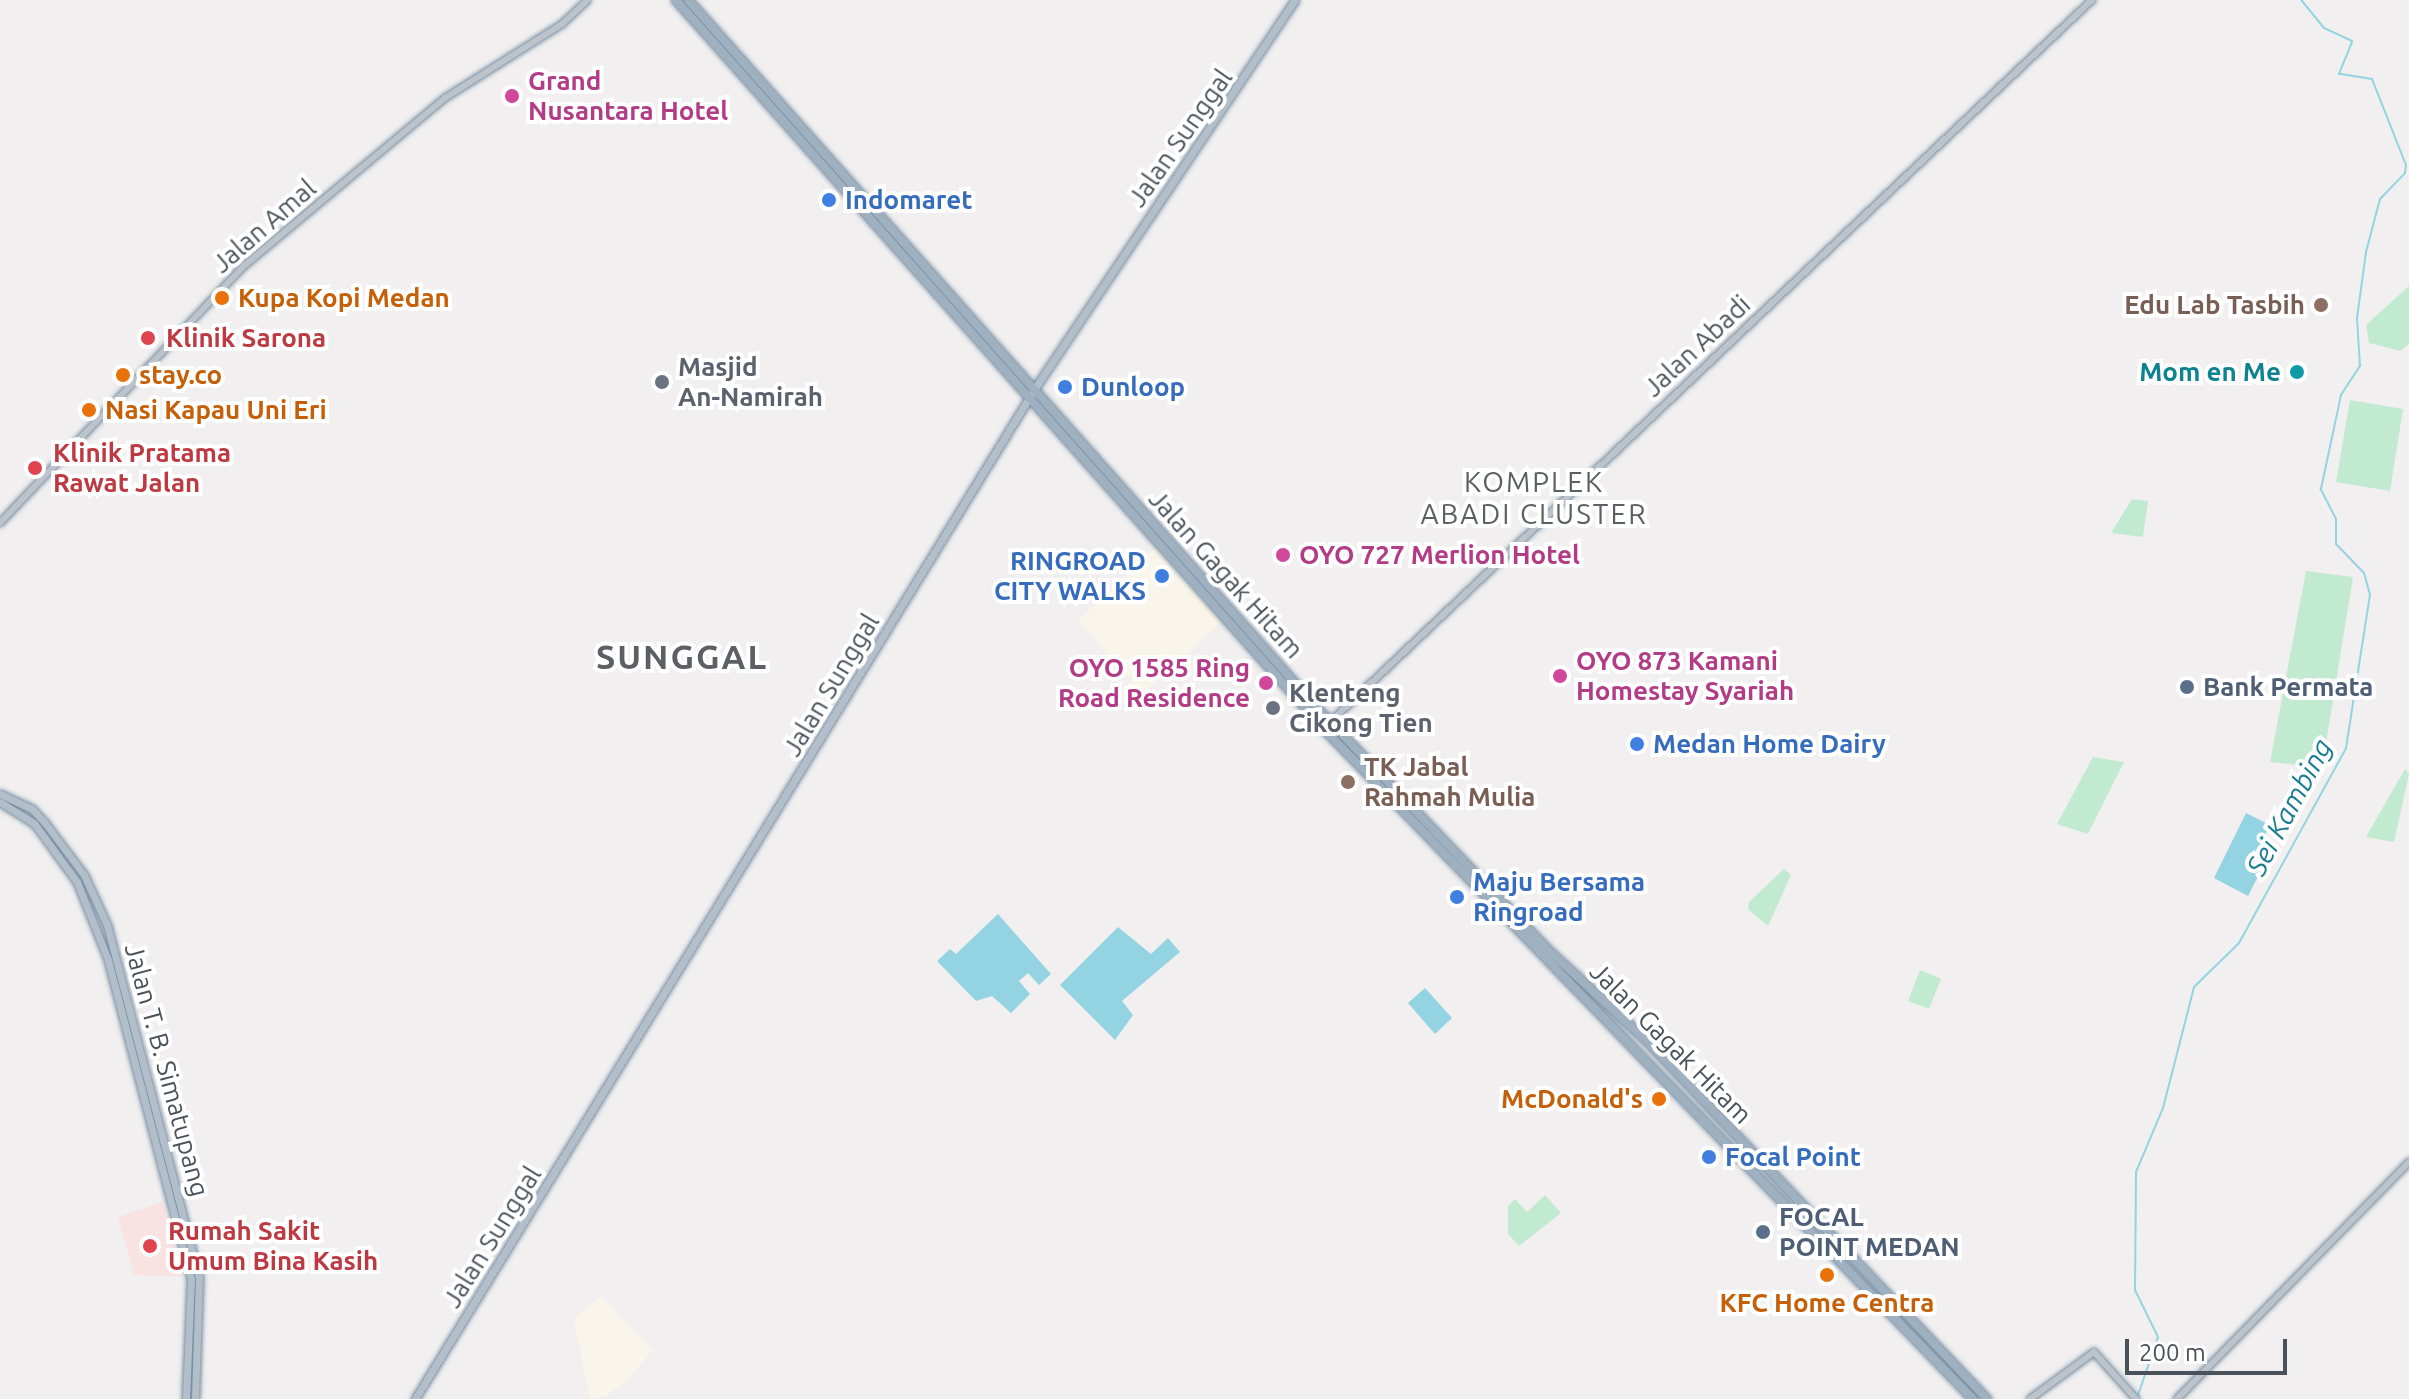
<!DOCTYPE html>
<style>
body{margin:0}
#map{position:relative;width:2409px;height:1399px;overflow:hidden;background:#f1efef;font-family:Ubuntu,sans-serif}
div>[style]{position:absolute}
.commercial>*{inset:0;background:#faf5ea}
.medical>*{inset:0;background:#f8e3e2}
.green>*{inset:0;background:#c2ead0}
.water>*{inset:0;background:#94d4e2}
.stream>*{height:2px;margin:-1px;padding:0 1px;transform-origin:1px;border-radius:1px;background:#94d4e2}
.roads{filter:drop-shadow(0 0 2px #778ea3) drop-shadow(0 0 2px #778ea3)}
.tertiary>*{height:6px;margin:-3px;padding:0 3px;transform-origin:3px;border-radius:3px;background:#bcc3ca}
.primary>*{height:7px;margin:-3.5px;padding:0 3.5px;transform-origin:3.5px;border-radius:3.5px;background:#b2bfca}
.trunk>*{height:8px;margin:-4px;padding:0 4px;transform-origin:4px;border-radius:4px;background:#9fb1c1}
.dots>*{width:22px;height:22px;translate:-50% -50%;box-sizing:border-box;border:4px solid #fff;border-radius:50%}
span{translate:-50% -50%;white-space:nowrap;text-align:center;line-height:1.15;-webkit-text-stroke:8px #fff;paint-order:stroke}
.hotel-label{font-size:26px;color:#b23c85;font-weight:700}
.left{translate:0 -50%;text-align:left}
.right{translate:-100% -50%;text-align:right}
.street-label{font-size:26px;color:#49525a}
.shop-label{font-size:26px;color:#366cbe;font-weight:700}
.food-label{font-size:26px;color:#c56008;font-weight:700}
.education-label{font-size:26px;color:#785e54;font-weight:700}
.health-label{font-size:26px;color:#be3a42;font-weight:700}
.worship-label{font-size:26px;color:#5b616d;font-weight:700}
.culture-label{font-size:26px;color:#0d838f;font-weight:700}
.service-label{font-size:26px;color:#4e5e75;font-weight:700}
.neighbourhood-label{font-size:28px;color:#5c5f63;letter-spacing:2px}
.water-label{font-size:28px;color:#1c7d92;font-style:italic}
.district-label{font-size:34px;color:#5c5f63;font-weight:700;letter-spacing:2px}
.scale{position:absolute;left:2125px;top:1339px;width:162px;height:36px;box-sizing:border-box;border:4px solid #49525a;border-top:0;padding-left:10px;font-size:24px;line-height:28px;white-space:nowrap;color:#49525a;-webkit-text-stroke:6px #fff;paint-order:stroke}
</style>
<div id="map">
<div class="commercial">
<div style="clip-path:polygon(1159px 544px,1225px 618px,1137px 700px,1124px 689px,1132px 680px,1078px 621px)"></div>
<div style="clip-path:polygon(601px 1296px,653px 1350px,625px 1382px,605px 1396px,590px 1399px,574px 1319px)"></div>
</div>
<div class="medical">
<div style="clip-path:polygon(163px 1202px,182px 1277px,134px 1275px,118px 1217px)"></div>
</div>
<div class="green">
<div style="clip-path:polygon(2409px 286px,2409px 344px,2401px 351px,2369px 343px,2366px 325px)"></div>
<div style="clip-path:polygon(2350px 400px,2403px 409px,2390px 491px,2336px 482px)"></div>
<div style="clip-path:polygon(2132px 499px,2148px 501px,2143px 537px,2111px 533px)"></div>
<div style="clip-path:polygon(2306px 571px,2353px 577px,2322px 768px,2270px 762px)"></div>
<div style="clip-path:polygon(2093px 757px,2124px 762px,2088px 834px,2057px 824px)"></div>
<div style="clip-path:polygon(2405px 769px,2409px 774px,2394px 842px,2366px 837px)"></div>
<div style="clip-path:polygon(1784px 869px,1791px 875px,1768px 926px,1748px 909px,1749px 902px)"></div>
<div style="clip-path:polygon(1920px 970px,1941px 979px,1929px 1009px,1908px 1001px)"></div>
<div style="clip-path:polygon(1545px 1195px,1561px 1213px,1519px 1246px,1508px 1234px,1508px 1206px,1515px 1199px,1527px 1212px)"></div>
</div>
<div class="water">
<div style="clip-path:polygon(2246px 813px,2270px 825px,2258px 849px,2269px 855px,2248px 896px,2214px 878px)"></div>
<div style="clip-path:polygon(998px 914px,1051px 974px,1039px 985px,1028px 973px,1019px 981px,1030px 994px,1011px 1013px,992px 996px,976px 1001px,937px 961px,950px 949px,956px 954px)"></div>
<div style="clip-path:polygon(1118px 927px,1151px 954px,1168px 938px,1180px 952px,1122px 1001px,1133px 1015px,1115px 1040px,1060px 985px)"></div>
<div style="clip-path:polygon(1425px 988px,1452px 1018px,1435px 1034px,1408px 1003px)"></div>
</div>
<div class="stream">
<div style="left:2138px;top:1395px;width:61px;rotate:-71deg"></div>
<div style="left:2158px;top:1337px;width:52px;rotate:-116.1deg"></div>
<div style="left:2135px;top:1290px;width:118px;rotate:-89.5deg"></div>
<div style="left:2136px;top:1172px;width:69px;rotate:-67.1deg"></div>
<div style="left:2163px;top:1108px;width:125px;rotate:-75.6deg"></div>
<div style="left:2194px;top:987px;width:63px;rotate:-44.4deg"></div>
<div style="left:2239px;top:943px;width:222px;rotate:-61.2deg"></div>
<div style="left:2346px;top:748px;width:155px;rotate:-81.1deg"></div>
<div style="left:2370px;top:595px;width:23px;rotate:-105deg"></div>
<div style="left:2364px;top:573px;width:40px;rotate:-134deg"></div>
<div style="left:2336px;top:544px;width:25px;rotate:-90deg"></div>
<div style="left:2336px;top:519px;width:34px;rotate:-117deg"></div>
<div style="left:2321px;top:489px;width:96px;rotate:-78deg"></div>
<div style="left:2341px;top:395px;width:35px;rotate:-57deg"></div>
<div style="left:2360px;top:366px;width:48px;rotate:-93.6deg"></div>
<div style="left:2357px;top:318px;width:67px;rotate:-82.2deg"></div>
<div style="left:2366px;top:252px;width:55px;rotate:-75.2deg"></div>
<div style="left:2380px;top:199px;width:36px;rotate:-46deg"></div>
<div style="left:2405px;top:173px;width:8px;rotate:-83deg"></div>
<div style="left:2406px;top:165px;width:92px;rotate:-111.6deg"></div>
<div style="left:2372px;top:79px;width:33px;rotate:-171deg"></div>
<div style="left:2339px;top:74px;width:35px;rotate:-68deg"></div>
<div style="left:2352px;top:41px;width:31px;rotate:-155deg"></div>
<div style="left:2324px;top:28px;width:36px;rotate:-129deg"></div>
</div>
<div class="roads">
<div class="tertiary">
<div style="left:0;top:523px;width:354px;rotate:-46.5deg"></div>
<div style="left:244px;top:266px;width:262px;rotate:-39.9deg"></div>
<div style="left:445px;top:98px;width:138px;rotate:-32.3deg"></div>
<div style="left:562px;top:24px;width:35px;rotate:-43deg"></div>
<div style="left:1330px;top:722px;width:1050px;rotate:-43.46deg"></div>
<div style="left:2030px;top:1399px;width:79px;rotate:-36.3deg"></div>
<div style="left:2094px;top:1352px;width:63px;rotate:48.2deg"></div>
<div style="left:2177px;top:1399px;width:332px;rotate:-45.6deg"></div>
</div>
<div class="primary">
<div style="left:0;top:794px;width:35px;rotate:25deg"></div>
<div style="left:32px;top:809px;width:19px;rotate:47deg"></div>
<div style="left:45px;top:823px;width:65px;rotate:53.1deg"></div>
<div style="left:84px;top:875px;width:55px;rotate:65.3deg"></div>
<div style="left:107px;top:925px;width:364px;rotate:75.4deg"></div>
<div style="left:199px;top:1277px;width:122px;rotate:91.9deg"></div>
<div style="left:0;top:802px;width:40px;rotate:32deg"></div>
<div style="left:34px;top:823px;width:73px;rotate:53.9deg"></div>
<div style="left:77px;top:882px;width:84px;rotate:68.3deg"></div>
<div style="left:108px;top:960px;width:330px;rotate:75.4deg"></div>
<div style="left:191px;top:1279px;width:120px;rotate:92.4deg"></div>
<div style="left:415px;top:1399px;width:1186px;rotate:-58.48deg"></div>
<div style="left:1035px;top:388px;width:467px;rotate:-56.2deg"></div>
</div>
<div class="trunk">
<div style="left:676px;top:0;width:974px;rotate:48.37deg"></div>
<div style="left:1323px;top:728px;width:934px;rotate:45.91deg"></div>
<div style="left:688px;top:0;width:947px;rotate:48.38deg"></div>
<div style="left:1317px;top:708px;width:333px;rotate:46.3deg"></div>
<div style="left:1547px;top:949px;width:136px;rotate:42.6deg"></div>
<div style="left:1647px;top:1041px;width:494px;rotate:46.5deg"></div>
</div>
</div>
<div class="dots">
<div style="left:512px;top:96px;background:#d1479c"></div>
<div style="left:829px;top:200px;background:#3f7fe0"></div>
<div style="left:222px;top:298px;background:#e8710a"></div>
<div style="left:2321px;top:305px;background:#8d6e63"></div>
<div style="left:148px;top:338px;background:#e0444e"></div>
<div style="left:2297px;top:372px;background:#0f9aa8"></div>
<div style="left:123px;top:375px;background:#e8710a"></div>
<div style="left:662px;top:382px;background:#6b7280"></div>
<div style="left:1065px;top:387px;background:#3f7fe0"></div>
<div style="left:89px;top:410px;background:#e8710a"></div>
<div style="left:35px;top:468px;background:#e0444e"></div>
<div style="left:1283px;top:555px;background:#d1479c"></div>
<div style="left:1162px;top:576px;background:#3f7fe0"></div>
<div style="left:1560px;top:676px;background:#d1479c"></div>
<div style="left:1266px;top:683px;background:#d1479c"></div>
<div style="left:2187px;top:687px;background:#5c6f8a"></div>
<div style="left:1273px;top:708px;background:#6b7280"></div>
<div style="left:1637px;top:744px;background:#3f7fe0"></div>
<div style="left:1348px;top:782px;background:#8d6e63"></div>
<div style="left:1457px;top:897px;background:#3f7fe0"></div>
<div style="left:1659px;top:1099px;background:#e8710a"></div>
<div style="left:1709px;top:1157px;background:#3f7fe0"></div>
<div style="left:1763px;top:1232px;background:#5c6f8a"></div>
<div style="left:150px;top:1246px;background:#e0444e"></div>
<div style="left:1827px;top:1275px;background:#e8710a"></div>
</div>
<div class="hotel-label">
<span class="left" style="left:528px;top:96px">Grand<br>Nusantara Hotel</span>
<span class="left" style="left:1299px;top:555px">OYO 727 Merlion Hotel</span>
<span class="left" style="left:1576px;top:676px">OYO 873 Kamani<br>Homestay Syariah</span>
<span class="right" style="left:1250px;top:683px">OYO 1585 Ring<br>Road Residence</span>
</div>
<div class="street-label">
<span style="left:1180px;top:138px;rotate:-55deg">Jalan Sunggal</span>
<span style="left:264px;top:226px;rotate:-41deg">Jalan Amal</span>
<span style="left:1697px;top:346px;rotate:-43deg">Jalan Abadi</span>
<span style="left:1226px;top:574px;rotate:48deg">Jalan Gagak Hitam</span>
<span style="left:831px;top:685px;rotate:-59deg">Jalan Sunggal</span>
<span style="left:1671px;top:1043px;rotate:45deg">Jalan Gagak Hitam</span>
<span style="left:167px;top:1070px;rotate:75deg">Jalan T. B. Simatupang</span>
<span style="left:492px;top:1237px;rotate:-58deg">Jalan Sunggal</span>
</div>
<div class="shop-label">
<span class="left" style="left:845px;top:200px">Indomaret</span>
<span class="left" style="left:1081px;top:387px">Dunloop</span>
<span class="right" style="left:1146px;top:576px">RINGROAD<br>CITY WALKS</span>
<span class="left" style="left:1653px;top:744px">Medan Home Dairy</span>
<span class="left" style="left:1473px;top:897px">Maju Bersama<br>Ringroad</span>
<span class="left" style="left:1725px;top:1157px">Focal Point</span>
</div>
<div class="food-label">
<span class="left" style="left:238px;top:298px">Kupa Kopi Medan</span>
<span class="left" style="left:139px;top:375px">stay.co</span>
<span class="left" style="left:105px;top:410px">Nasi Kapau Uni Eri</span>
<span class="right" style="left:1643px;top:1099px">McDonald's</span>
<span style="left:1827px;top:1303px">KFC Home Centra</span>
</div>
<div class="education-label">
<span class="right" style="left:2305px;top:305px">Edu Lab Tasbih</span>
<span class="left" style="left:1364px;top:782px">TK Jabal<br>Rahmah Mulia</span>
</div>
<div class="health-label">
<span class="left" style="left:166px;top:338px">Klinik Sarona</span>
<span class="left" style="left:53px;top:468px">Klinik Pratama<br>Rawat Jalan</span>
<span class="left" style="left:168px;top:1246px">Rumah Sakit<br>Umum Bina Kasih</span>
</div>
<div class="worship-label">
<span class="left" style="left:678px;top:382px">Masjid<br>An-Namirah</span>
<span class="left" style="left:1289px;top:708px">Klenteng<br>Cikong Tien</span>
</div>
<div class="culture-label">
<span class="right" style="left:2281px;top:372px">Mom en Me</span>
</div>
<div class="service-label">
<span class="left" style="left:2203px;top:687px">Bank Permata</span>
<span class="left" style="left:1779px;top:1232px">FOCAL<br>POINT MEDAN</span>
</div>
<div class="neighbourhood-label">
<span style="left:1534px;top:498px">KOMPLEK<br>ABADI CLUSTER</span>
</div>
<div class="water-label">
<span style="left:2289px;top:807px;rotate:-62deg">Sei Kambing</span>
</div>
<div class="district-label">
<span style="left:682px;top:657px">SUNGGAL</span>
</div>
<div class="scale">200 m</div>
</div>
